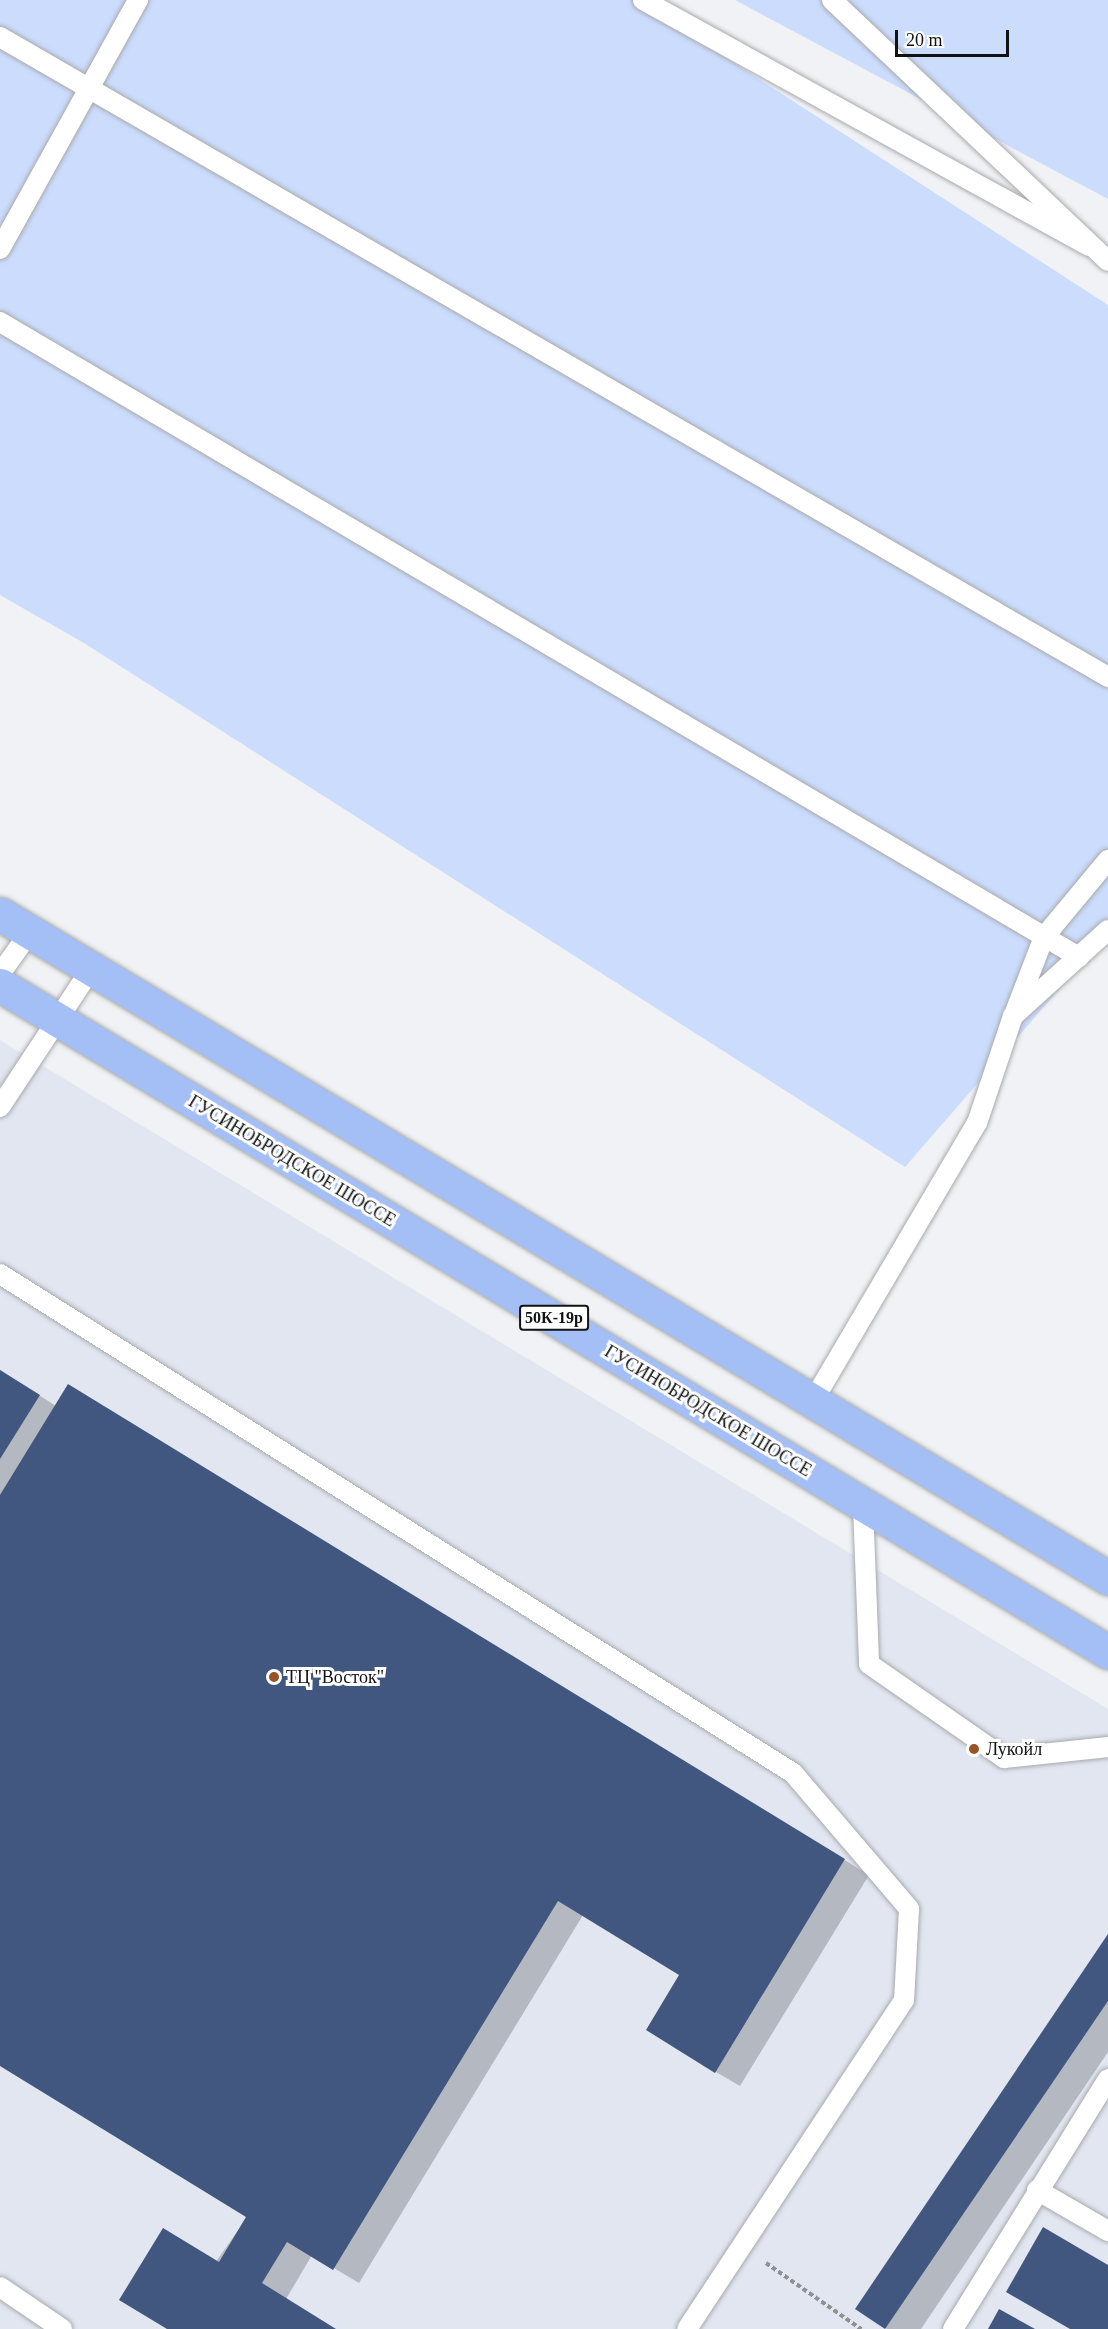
<!DOCTYPE html>
<meta charset="utf-8">
<style>
body{margin:0}
#map{position:relative;width:1108px;height:2329px;overflow:hidden;background:#f0f2f5;font-family:"Times New Roman",serif}
div>[style]{position:absolute}
.built>*{inset:0;background:#e1e6f0}
.green>*{inset:0;background:#cbdcfd}
.shadow>*{inset:0;background:#0003}
.building>*{inset:0;background:#415780}
.path>*{height:4px;margin-top:-2px;transform-origin:0;background:repeating-linear-gradient(90deg,#8e9092 0 4.5px,transparent 0 7.5px)}
.roads{filter:drop-shadow(0 0 2px #a8aaad) drop-shadow(0 0 2px #a8aaad)}
.lane>*{height:20px;margin:-10px;padding:0 10px;transform-origin:10px;border-radius:10px;background:#fff}
.primary>*{height:33px;margin:-16.5px;padding:0 16.5px;transform-origin:16.5px;border-radius:16.5px;background:#a4bff5}
.dots>*{width:16px;height:16px;translate:-50% -50%;box-sizing:border-box;border:3px solid #fff;border-radius:50%}
span{translate:-50% -50%;white-space:nowrap;text-align:center;line-height:1.15;-webkit-text-stroke:6px #fff;paint-order:stroke}
.shield-label span{padding:2px 4px;background:#fff;border:2px solid;border-radius:4px;-webkit-text-stroke-width:0}
.shield-label{font-size:16px;color:#111213;font-weight:700}
.street-label{font-size:18px;color:#111213}
.poi-label{font-size:18px;color:#111213}
.left{translate:0 -50%;text-align:left}
.scale{position:absolute;left:895px;top:30px;width:114px;height:27px;box-sizing:border-box;border:3px solid #111213;border-top:0;padding-left:8px;font-size:18px;line-height:21px;white-space:nowrap;color:#111213;-webkit-text-stroke:4px #fff;paint-order:stroke}
</style>
<div id="map">
<div class="built">
<div style="clip-path:polygon(0 1040px,1108px 1709px,1108px 2329px,0 2329px)"></div>
</div>
<div class="green">
<div style="clip-path:polygon(0 0,637px 0,1108px 305px,1108px 933px,905px 1167px,84px 643px,0 595px)"></div>
<div style="clip-path:polygon(735px 0,1108px 0,1108px 199px)"></div>
</div>
<div class="shadow">
<div style="clip-path:polygon(0 1370px,56px 1406px,93px 1400px,869px 1875px,740px 2086px,716px 2072px,681px 1975px,583px 1915px,359px 2283px,312px 2255px,286px 2299px,335px 2329px,169px 2329px,248px 2216px,0 2064px)"></div>
<div style="clip-path:polygon(1108px 1937px,1108px 2052px,921px 2329px,887px 2329px,857px 2309px)"></div>
</div>
<div class="building">
<div style="clip-path:polygon(0 1370px,40px 1395px,0 1459px)"></div>
<div style="clip-path:polygon(68px 1384px,845px 1859px,715px 2073px,646px 2030px,679px 1975px,558px 1901px,333px 2270px,287px 2242px,262px 2283px,336px 2329px,167px 2329px,119px 2300px,163px 2228px,219px 2262px,246px 2217px,0 2066px,0 1495px)"></div>
<div style="clip-path:polygon(1108px 1934px,1108px 2001px,885px 2329px,855px 2309px)"></div>
<div style="clip-path:polygon(1043px 2227px,1108px 2265px,1108px 2329px,1070px 2329px,1006px 2292px)"></div>
<div style="clip-path:polygon(999px 2309px,1035px 2329px,988px 2329px)"></div>
</div>
<div class="path">
<div style="left:766px;top:2263px;width:116px;rotate:34.8deg"></div>
</div>
<div class="roads">
<div class="lane">
<div style="left:643px;top:0;width:509px;rotate:28.88deg"></div>
<div style="left:832px;top:0;width:380px;rotate:43.4deg"></div>
<div style="left:0;top:37px;width:1280px;rotate:30.01deg"></div>
<div style="left:0;top:249px;width:285px;rotate:-61deg"></div>
<div style="left:0;top:322px;width:1252px;rotate:30.48deg"></div>
<div style="left:0;top:974px;width:52px;rotate:-54.5deg"></div>
<div style="left:1015px;top:1012px;width:80px;rotate:-68.9deg"></div>
<div style="left:1044px;top:937px;width:100px;rotate:-50.3deg"></div>
<div style="left:0;top:1107px;width:165px;rotate:-56.6deg"></div>
<div style="left:0;top:1274px;width:937px;rotate:32.18deg"></div>
<div style="left:793px;top:1773px;width:179px;rotate:49.5deg"></div>
<div style="left:909px;top:1909px;width:91px;rotate:93.1deg"></div>
<div style="left:904px;top:2000px;width:394px;rotate:123.4deg"></div>
<div style="left:813px;top:1401px;width:323px;rotate:-59.5deg"></div>
<div style="left:977px;top:1123px;width:113px;rotate:-71.4deg"></div>
<div style="left:1013px;top:1016px;width:128px;rotate:-42.2deg"></div>
<div style="left:863px;top:1505px;width:159px;rotate:87.8deg"></div>
<div style="left:869px;top:1664px;width:165px;rotate:34.8deg"></div>
<div style="left:1004px;top:1758px;width:105px;rotate:-6deg"></div>
<div style="left:1037px;top:2190px;width:82px;rotate:30deg"></div>
<div style="left:0;top:2287px;width:75px;rotate:34.1deg"></div>
<div style="left:953px;top:2329px;width:294px;rotate:-58.2deg"></div>
</div>
<div class="primary">
<div style="left:0;top:914px;width:1292px;rotate:30.93deg"></div>
<div style="left:0;top:985px;width:1293px;rotate:31.05deg"></div>
</div>
</div>
<div class="dots">
<div style="left:274px;top:1677px;background:#975424"></div>
<div style="left:974px;top:1749px;background:#975424"></div>
</div>
<div class="shield-label">
<span style="left:554px;top:1318px">50К-19р</span>
</div>
<div class="street-label">
<span style="left:292px;top:1161px;rotate:31deg">ГУСИНОБРОДСКОЕ ШОССЕ</span>
<span style="left:708px;top:1411px;rotate:31deg">ГУСИНОБРОДСКОЕ ШОССЕ</span>
</div>
<div class="poi-label">
<span class="left" style="left:286px;top:1677px">ТЦ "Восток"</span>
<span class="left" style="left:986px;top:1749px">Лукойл</span>
</div>
<div class="scale">20 m</div>
</div>
